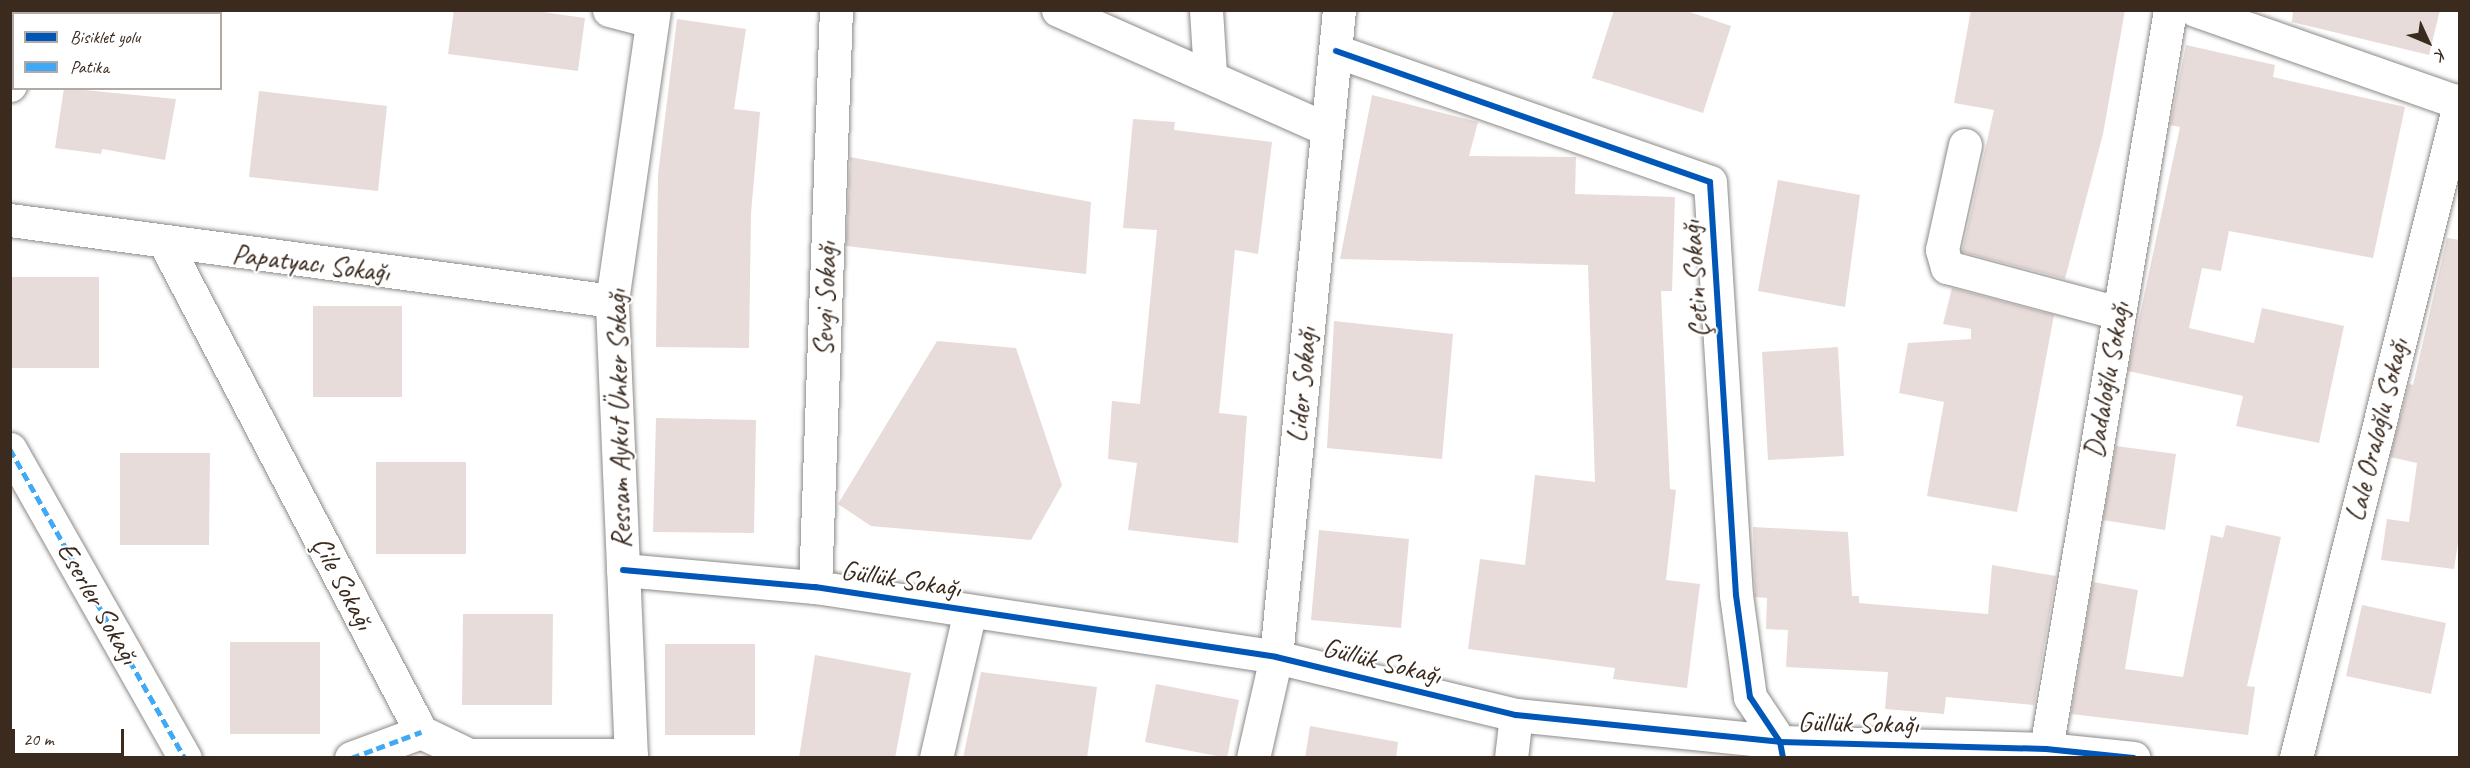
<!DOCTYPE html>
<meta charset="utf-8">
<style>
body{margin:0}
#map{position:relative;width:2470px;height:768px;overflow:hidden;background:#fff;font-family:Caveat,sans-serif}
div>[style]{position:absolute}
.building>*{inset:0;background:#e7dcda}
.roads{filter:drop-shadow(0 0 2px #8e8b88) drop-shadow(0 0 2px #8e8b88)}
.minor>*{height:33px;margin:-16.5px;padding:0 16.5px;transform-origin:16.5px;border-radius:16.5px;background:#fff}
.quiet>*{height:4.5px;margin-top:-2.25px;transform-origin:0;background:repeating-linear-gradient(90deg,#3fa9f5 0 9px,transparent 0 13.5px)}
.cycleway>*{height:6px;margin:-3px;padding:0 3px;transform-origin:3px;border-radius:3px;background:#0057b8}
span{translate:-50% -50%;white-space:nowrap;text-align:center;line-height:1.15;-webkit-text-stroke:4.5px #fff;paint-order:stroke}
.street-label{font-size:28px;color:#3b2a1e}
.frame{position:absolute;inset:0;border:12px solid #3b2a1e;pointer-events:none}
.legend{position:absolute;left:12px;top:12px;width:210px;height:78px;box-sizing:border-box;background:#fff;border:2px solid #b1aaa5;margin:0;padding:8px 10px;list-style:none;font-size:18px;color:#3b2a1e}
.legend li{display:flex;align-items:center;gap:12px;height:30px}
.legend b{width:30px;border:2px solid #b1aaa5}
.north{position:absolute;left:2398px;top:12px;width:60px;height:60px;-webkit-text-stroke:4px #fff;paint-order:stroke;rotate:134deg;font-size:16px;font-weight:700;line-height:24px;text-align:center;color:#3b2a1e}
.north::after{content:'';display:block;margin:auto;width:21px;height:27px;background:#3b2a1e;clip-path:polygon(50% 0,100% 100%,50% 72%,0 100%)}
.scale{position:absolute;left:12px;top:729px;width:112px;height:27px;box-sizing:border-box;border:3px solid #3b2a1e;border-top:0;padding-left:8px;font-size:18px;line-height:21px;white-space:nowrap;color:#3b2a1e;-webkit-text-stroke:4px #fff;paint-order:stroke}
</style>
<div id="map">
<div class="building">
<div style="clip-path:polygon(454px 10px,529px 10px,585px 18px,578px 71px,448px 54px)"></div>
<div style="clip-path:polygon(1614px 10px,1684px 10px,1731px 26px,1703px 113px,1592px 78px)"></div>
<div style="clip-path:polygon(1971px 10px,2125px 10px,2103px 134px,2065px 279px,1962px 252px,1994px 110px,1954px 103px)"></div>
<div style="clip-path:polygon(2293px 10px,2440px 10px,2429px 55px,2292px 22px)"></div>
<div style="clip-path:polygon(677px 19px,746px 29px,734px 109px,760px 112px,751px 213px,749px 348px,656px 347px,658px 175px)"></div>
<div style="clip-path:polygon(2186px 45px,2275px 65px,2273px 77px,2405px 107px,2373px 258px,2229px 231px,2221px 271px,2202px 268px,2189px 328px,2254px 343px,2262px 308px,2344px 326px,2319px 443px,2236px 426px,2243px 396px,2128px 371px,2180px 127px,2170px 125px)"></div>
<div style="clip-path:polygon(64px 88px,176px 99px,165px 160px,102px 149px,101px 154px,55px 148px)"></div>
<div style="clip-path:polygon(259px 91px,387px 106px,378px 191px,249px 177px)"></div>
<div style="clip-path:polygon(1372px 95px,1478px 122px,1469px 156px,1576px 157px,1575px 194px,1675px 197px,1672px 291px,1661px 291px,1670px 489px,1676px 490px,1666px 580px,1700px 584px,1687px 688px,1613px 679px,1615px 668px,1468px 649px,1480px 559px,1525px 565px,1535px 475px,1595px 482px,1588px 265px,1340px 259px)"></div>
<div style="clip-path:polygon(1133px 119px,1175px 122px,1174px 130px,1272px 142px,1258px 254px,1235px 250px,1219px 413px,1247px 416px,1238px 543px,1128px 530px,1137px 463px,1108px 459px,1112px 401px,1140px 404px,1157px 230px,1123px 228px)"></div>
<div style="clip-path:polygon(850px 157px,1091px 202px,1086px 274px,846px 246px)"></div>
<div style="clip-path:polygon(1778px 180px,1860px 195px,1845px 307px,1758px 291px)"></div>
<div style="clip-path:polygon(2447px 238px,2460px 240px,2460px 531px,2454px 569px,2381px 560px,2387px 519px,2409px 522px,2417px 463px,2390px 457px,2409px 384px,2413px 385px)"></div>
<div style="clip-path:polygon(10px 277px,99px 277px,99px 368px,10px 368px)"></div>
<div style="clip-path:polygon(1952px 288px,2054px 315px,2017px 512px,1927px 496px,1944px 402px,1899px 393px,1908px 343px,1971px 339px,1971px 329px,1943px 324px)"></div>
<div style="clip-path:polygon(313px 306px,402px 306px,402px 397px,313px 397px)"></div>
<div style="clip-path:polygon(1334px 321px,1453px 334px,1442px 459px,1327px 448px)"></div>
<div style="clip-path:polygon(937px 341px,1016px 348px,1062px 485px,1031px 540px,871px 526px,838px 504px)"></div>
<div style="clip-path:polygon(1838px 347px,1844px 456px,1768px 460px,1762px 352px)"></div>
<div style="clip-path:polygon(656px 418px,756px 420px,754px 533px,653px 532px)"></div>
<div style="clip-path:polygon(2116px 446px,2176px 454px,2165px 530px,2103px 520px)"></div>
<div style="clip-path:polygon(120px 453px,210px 453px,209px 545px,120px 545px)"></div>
<div style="clip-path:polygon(376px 462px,466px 462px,466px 554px,376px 554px)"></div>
<div style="clip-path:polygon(2226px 525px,2281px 537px,2247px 686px,2255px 687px,2248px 735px,2071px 714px,2093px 582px,2138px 590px,2125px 669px,2183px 677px,2211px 535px,2223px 538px)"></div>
<div style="clip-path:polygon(1753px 527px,1848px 532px,1852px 596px,1859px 596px,1859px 603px,1988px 614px,1992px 565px,2056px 576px,2034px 705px,1946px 697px,1944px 714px,1885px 709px,1888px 672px,1786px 667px,1788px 630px,1766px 629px,1767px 598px,1755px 597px)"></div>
<div style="clip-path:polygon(1319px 530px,1409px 539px,1401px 628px,1311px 620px)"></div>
<div style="clip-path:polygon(2362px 605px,2446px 623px,2431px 694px,2346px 676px)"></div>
<div style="clip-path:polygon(463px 614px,553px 614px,552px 705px,462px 705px)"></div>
<div style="clip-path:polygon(230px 642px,320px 642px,320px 734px,230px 734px)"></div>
<div style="clip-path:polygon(665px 644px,755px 644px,755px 735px,665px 735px)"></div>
<div style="clip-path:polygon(815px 655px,911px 673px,895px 758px,799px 758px)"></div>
<div style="clip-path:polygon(981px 672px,1097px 687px,1087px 758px,963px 758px)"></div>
<div style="clip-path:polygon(1156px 684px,1239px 700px,1227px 758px,1145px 742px)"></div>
<div style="clip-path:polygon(1310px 726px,1398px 742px,1396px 758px,1305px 758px)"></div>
</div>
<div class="roads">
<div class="minor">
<div style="left:609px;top:10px;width:43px;rotate:14.7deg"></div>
<div style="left:1058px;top:10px;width:294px;rotate:23.9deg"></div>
<div style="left:1206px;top:10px;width:63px;rotate:86.4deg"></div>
<div style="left:2195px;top:10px;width:281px;rotate:19.3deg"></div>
<div style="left:35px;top:14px;width:4px;rotate:-76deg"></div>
<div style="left:1336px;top:51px;width:396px;rotate:19.3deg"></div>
<div style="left:1710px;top:182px;width:414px;rotate:86.4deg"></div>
<div style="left:1736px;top:595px;width:103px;rotate:82.2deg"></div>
<div style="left:1750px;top:697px;width:54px;rotate:56.3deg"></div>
<div style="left:1780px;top:742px;width:14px;rotate:78deg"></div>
<div style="left:10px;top:85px;width:10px;rotate:-66deg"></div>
<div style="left:1965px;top:145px;width:107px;rotate:102.4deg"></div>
<div style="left:1942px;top:250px;width:18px;rotate:74deg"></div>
<div style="left:1947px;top:267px;width:178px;rotate:15deg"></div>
<div style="left:10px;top:220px;width:607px;rotate:7.66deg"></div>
<div style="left:166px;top:245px;width:550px;rotate:62.36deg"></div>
<div style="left:421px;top:732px;width:53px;rotate:25.6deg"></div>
<div style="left:469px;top:755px;width:162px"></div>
<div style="left:10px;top:449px;width:355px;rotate:60.5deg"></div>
<div style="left:623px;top:570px;width:193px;rotate:5.1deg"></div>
<div style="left:815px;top:587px;width:466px;rotate:8.6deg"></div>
<div style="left:1276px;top:657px;width:247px;rotate:13.6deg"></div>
<div style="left:1516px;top:715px;width:265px;rotate:5.8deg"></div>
<div style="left:1780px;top:742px;width:266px;rotate:1.5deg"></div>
<div style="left:2046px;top:749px;width:88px;rotate:5.8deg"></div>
<div style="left:815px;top:587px;width:577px;rotate:-87.92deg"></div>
<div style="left:2046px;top:749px;width:749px;rotate:-80.47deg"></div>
<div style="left:351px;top:758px;width:75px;rotate:-20.4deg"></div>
<div style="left:631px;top:758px;width:457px;rotate:-92.4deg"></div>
<div style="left:612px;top:301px;width:294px;rotate:-81.8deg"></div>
<div style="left:936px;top:758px;width:151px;rotate:-77deg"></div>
<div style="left:1253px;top:758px;width:104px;rotate:-77.2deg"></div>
<div style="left:1276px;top:657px;width:650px;rotate:-84.44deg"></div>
<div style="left:1511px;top:758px;width:43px;rotate:-83.4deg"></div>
<div style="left:2296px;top:758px;width:678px;rotate:-76deg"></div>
</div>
</div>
<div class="quiet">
<div style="left:10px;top:449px;width:355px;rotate:60.5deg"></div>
<div style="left:351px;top:758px;width:75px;rotate:-20.4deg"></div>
</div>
<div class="cycleway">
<div style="left:1336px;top:51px;width:396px;rotate:19.3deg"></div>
<div style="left:1710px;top:182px;width:414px;rotate:86.4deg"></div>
<div style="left:1736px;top:595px;width:103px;rotate:82.2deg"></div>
<div style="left:1750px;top:697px;width:54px;rotate:56.3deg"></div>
<div style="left:1780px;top:742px;width:16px;rotate:79deg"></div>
<div style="left:623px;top:570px;width:193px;rotate:5.1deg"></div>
<div style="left:815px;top:587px;width:466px;rotate:8.6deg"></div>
<div style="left:1276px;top:657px;width:247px;rotate:13.6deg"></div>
<div style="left:1516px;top:715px;width:265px;rotate:5.8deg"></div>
<div style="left:1780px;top:742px;width:266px;rotate:1.5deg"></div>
<div style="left:2046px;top:749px;width:88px;rotate:5.8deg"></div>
</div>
<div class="street-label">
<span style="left:311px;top:263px;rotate:7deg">Papatyacı Sokağı</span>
<span style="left:1695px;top:279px;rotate:-94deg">Çetin Sokağı</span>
<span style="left:825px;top:299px;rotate:-88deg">Sevgi Sokağı</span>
<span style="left:2107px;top:380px;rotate:-80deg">Dadaloğlu Sokağı</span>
<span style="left:1302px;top:385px;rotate:-85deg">Lider Sokağı</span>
<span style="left:619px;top:419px;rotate:-91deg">Ressam Aykut Ünker Sokağı</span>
<span style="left:2377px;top:430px;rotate:-76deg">Lale Oraloğlu Sokağı</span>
<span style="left:901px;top:579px;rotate:9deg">Güllük Sokağı</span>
<span style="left:343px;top:583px;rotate:62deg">Çile Sokağı</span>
<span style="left:98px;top:603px;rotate:60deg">Eserler Sokağı</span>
<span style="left:1382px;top:661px;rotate:14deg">Güllük Sokağı</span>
<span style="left:1858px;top:723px;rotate:1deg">Güllük Sokağı</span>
</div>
<div class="frame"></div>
<ul class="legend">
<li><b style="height:8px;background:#0057b8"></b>Bisiklet yolu</li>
<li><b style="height:8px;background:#3fa9f5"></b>Patika</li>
</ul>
<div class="north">K</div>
<div class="scale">20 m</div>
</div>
